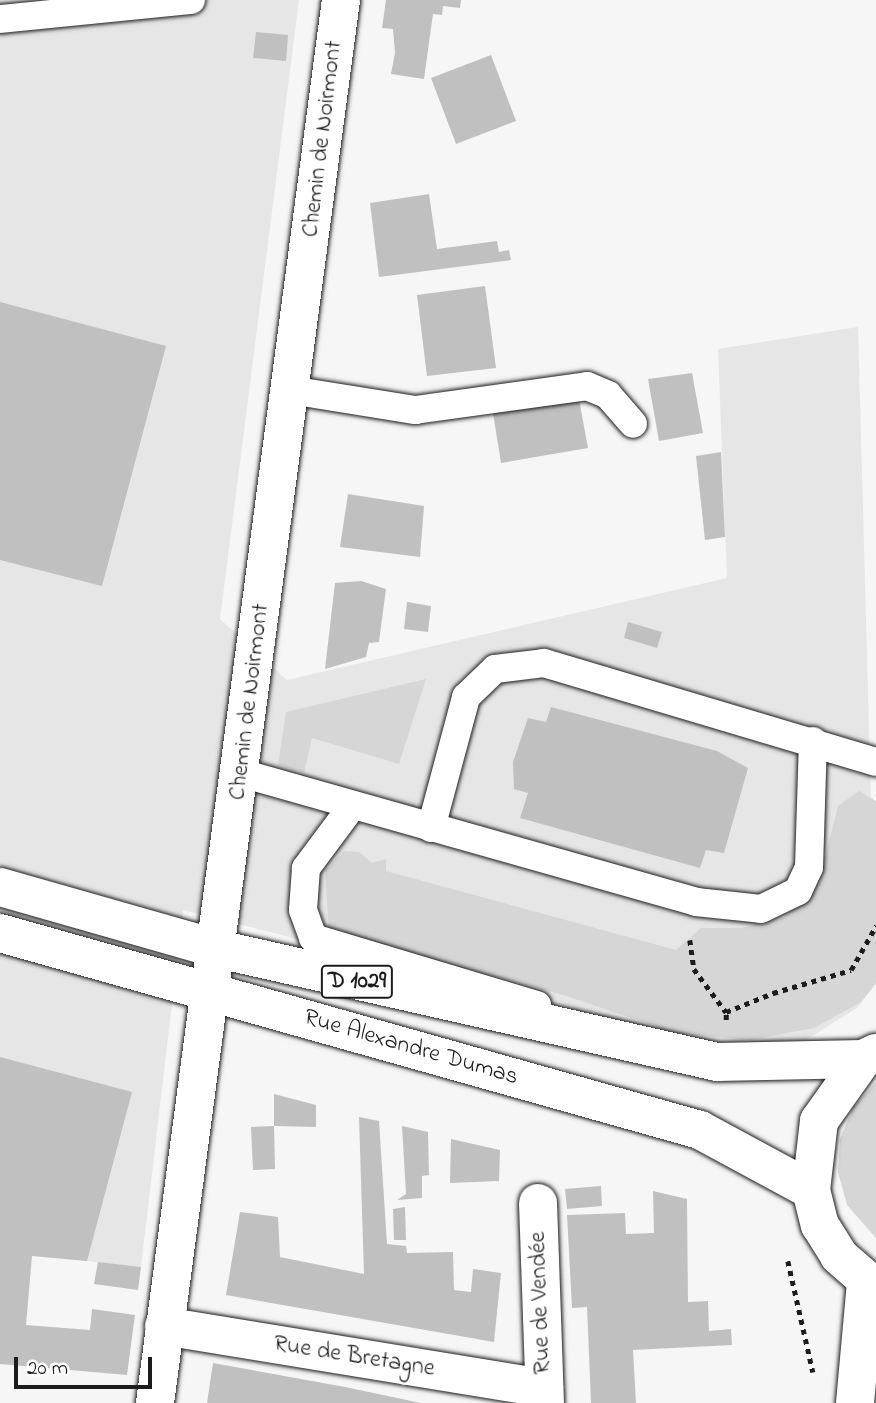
<!DOCTYPE html>
<meta charset="utf-8">
<style>
body{margin:0}
#map{position:relative;width:876px;height:1403px;overflow:hidden;background:#f6f6f6;font-family:"Indie Flower",sans-serif}
div>[style]{position:absolute}
.built>*{inset:0;background:#e6e6e6}
.green>*{inset:0;background:#d6d6d6}
.building>*{inset:0;background:#c0c0c0}
.path>*{height:4.5px;margin-top:-2.25px;transform-origin:0;background:repeating-linear-gradient(90deg,#1c1c1c 0 5px,transparent 0 10px)}
.roads{filter:drop-shadow(0 0 2px #1c1c1c) drop-shadow(0 0 2px #1c1c1c)}
.service>*{height:28px;margin:-14px;padding:0 14px;transform-origin:14px;border-radius:14px;background:#fff}
.minor>*{height:38px;margin:-19px;padding:0 19px;transform-origin:19px;border-radius:19px;background:#fff}
.primary>*{height:38px;margin:-19px;padding:0 19px;transform-origin:19px;border-radius:19px;background:#fff}
span{translate:-50% -50%;white-space:nowrap;text-align:center;line-height:1.15;-webkit-text-stroke:5px #fff;paint-order:stroke}
.shield-label span{padding:2px 5px;background:#fff;border:2px solid;border-radius:5px;-webkit-text-stroke-width:0}
.shield-label{font-size:23px;color:#1c1c1c;font-weight:700}
.street-label{font-size:24px;color:#1c1c1c}
.scale{position:absolute;left:14px;top:1357px;width:138px;height:32px;box-sizing:border-box;border:4px solid #1c1c1c;border-top:0;padding-left:9px;font-size:21px;line-height:24px;white-space:nowrap;color:#1c1c1c;-webkit-text-stroke:5px #fff;paint-order:stroke}
</style>
<div id="map">
<div class="built">
<div style="clip-path:polygon(0 0,299px 0,220px 619px,287px 680px,727px 578px,718px 349px,858px 327px,876px 984px,857px 1008px,801px 1043px,741px 1052px,183px 910px,141px 1267px,0 1252px)"></div>
</div>
<div class="green">
<div style="clip-path:polygon(426px 679px,399px 764px,312px 738px,304px 773px,278px 765px,286px 712px)"></div>
<div style="clip-path:polygon(859px 791px,876px 801px,876px 983px,861px 1002px,814px 1028px,750px 1040px,676px 1033px,563px 995px,329px 931px,325px 871px,344px 851px,359px 852px,372px 863px,386px 859px,386px 871px,676px 950px,701px 928px,742px 928px,785px 917px,823px 866px,838px 806px)"></div>
<div style="clip-path:polygon(876px 1082px,876px 1238px,847px 1205px,838px 1172px,840px 1139px,853px 1108px)"></div>
</div>
<div class="building">
<div style="clip-path:polygon(386px 0,461px 0,460px 8px,443px 6px,442px 15px,433px 14px,424px 79px,391px 74px,395px 53px,393px 29px,382px 28px)"></div>
<div style="clip-path:polygon(256px 32px,288px 35px,286px 61px,253px 58px)"></div>
<div style="clip-path:polygon(491px 55px,516px 121px,456px 144px,431px 78px)"></div>
<div style="clip-path:polygon(429px 194px,437px 249px,497px 241px,499px 252px,509px 250px,511px 260px,379px 277px,370px 203px)"></div>
<div style="clip-path:polygon(485px 286px,496px 368px,427px 376px,417px 295px)"></div>
<div style="clip-path:polygon(0 302px,166px 346px,102px 586px,0 560px)"></div>
<div style="clip-path:polygon(692px 373px,703px 433px,659px 441px,648px 379px)"></div>
<div style="clip-path:polygon(578px 394px,588px 448px,501px 463px,492px 407px)"></div>
<div style="clip-path:polygon(721px 452px,725px 537px,705px 540px,696px 456px)"></div>
<div style="clip-path:polygon(348px 494px,424px 506px,420px 557px,340px 547px)"></div>
<div style="clip-path:polygon(361px 581px,386px 589px,379px 642px,369px 643px,366px 657px,325px 669px,335px 583px)"></div>
<div style="clip-path:polygon(407px 602px,431px 606px,428px 632px,404px 629px)"></div>
<div style="clip-path:polygon(628px 622px,662px 632px,657px 648px,624px 638px)"></div>
<div style="clip-path:polygon(551px 707px,717px 751px,748px 768px,724px 853px,706px 850px,700px 868px,520px 818px,528px 793px,514px 789px,513px 762px,528px 718px,546px 722px)"></div>
<div style="clip-path:polygon(0 1057px,132px 1092px,87px 1261px,32px 1256px,26px 1325px,90px 1330px,92px 1309px,135px 1315px,127px 1375px,0 1364px)"></div>
<div style="clip-path:polygon(274px 1094px,316px 1105px,316px 1127px,274px 1126px)"></div>
<div style="clip-path:polygon(359px 1117px,379px 1121px,387px 1244px,406px 1246px,407px 1253px,453px 1252px,454px 1290px,471px 1292px,473px 1269px,501px 1273px,494px 1342px,226px 1295px,240px 1212px,278px 1217px,280px 1257px,364px 1274px)"></div>
<div style="clip-path:polygon(274px 1126px,275px 1169px,253px 1170px,251px 1127px)"></div>
<div style="clip-path:polygon(402px 1126px,428px 1132px,429px 1175px,422px 1176px,422px 1198px,397px 1200px,406px 1194px)"></div>
<div style="clip-path:polygon(451px 1139px,500px 1150px,499px 1181px,450px 1183px)"></div>
<div style="clip-path:polygon(601px 1186px,602px 1206px,567px 1209px,565px 1189px)"></div>
<div style="clip-path:polygon(653px 1191px,687px 1199px,688px 1302px,708px 1301px,709px 1331px,731px 1329px,732px 1345px,633px 1350px,636px 1403px,591px 1403px,587px 1307px,572px 1308px,567px 1215px,625px 1213px,626px 1234px,654px 1233px)"></div>
<div style="clip-path:polygon(405px 1207px,406px 1240px,394px 1240px,393px 1209px)"></div>
<div style="clip-path:polygon(98px 1262px,141px 1267px,138px 1290px,94px 1284px)"></div>
<div style="clip-path:polygon(213px 1363px,345px 1387px,421px 1403px,207px 1403px)"></div>
</div>
<div class="path">
<div style="left:690px;top:940px;width:29px;rotate:82deg"></div>
<div style="left:694px;top:969px;width:54px;rotate:53.3deg"></div>
<div style="left:726px;top:1020px;width:8px;rotate:-90deg"></div>
<div style="left:726px;top:1012px;width:51px;rotate:-22deg"></div>
<div style="left:773px;top:993px;width:81px;rotate:-16.4deg"></div>
<div style="left:851px;top:970px;width:51px;rotate:-60.4deg"></div>
<div style="left:788px;top:1261px;width:114px;rotate:77.3deg"></div>
</div>
<div class="roads">
<div class="service">
<div style="left:0;top:19px;width:192px;rotate:-5.7deg"></div>
<div style="left:290px;top:390px;width:127px;rotate:9.1deg"></div>
<div style="left:415px;top:410px;width:174px;rotate:-7.9deg"></div>
<div style="left:587px;top:386px;width:23px;rotate:23deg"></div>
<div style="left:608px;top:395px;width:38px;rotate:49deg"></div>
<div style="left:241px;top:773px;width:473px;rotate:15.8deg"></div>
<div style="left:696px;top:902px;width:65px;rotate:6.1deg"></div>
<div style="left:761px;top:909px;width:41px;rotate:-25.9deg"></div>
<div style="left:798px;top:891px;width:26px;rotate:-65deg"></div>
<div style="left:809px;top:867px;width:126px;rotate:-88.2deg"></div>
<div style="left:353px;top:805px;width:79px;rotate:126.7deg"></div>
<div style="left:306px;top:868px;width:42px;rotate:94.1deg"></div>
<div style="left:303px;top:910px;width:30px;rotate:70deg"></div>
<div style="left:313px;top:938px;width:234px;rotate:16.7deg"></div>
<div style="left:431px;top:828px;width:136px;rotate:-75deg"></div>
<div style="left:466px;top:697px;width:40px;rotate:-44deg"></div>
<div style="left:495px;top:669px;width:49px;rotate:-7deg"></div>
<div style="left:544px;top:663px;width:346px;rotate:16.6deg"></div>
</div>
<div class="minor">
<div style="left:538px;top:1203px;width:200px;rotate:88deg"></div>
<div style="left:164px;top:1326px;width:385px;rotate:9.3deg"></div>
<div style="left:155px;top:1403px;width:1415px;rotate:-82.45deg"></div>
</div>
<div class="primary">
<div style="left:0;top:887px;width:227px;rotate:15.9deg"></div>
<div style="left:218px;top:949px;width:512px;rotate:12.76deg"></div>
<div style="left:717px;top:1062px;width:146px;rotate:-1.2deg"></div>
<div style="left:863px;top:1059px;width:14px;rotate:-25deg"></div>
<div style="left:0;top:933px;width:727px;rotate:15.72deg"></div>
<div style="left:700px;top:1130px;width:126px;rotate:28.4deg"></div>
<div style="left:863px;top:1059px;width:76px;rotate:125.4deg"></div>
<div style="left:819px;top:1121px;width:69px;rotate:96.6deg"></div>
<div style="left:811px;top:1190px;width:36px;rotate:76deg"></div>
<div style="left:820px;top:1225px;width:36px;rotate:58deg"></div>
<div style="left:839px;top:1256px;width:49px;rotate:40.9deg"></div>
<div style="left:855px;top:1403px;width:121px;rotate:-84.8deg"></div>
</div>
</div>
<div class="shield-label">
<span style="left:357px;top:982px">D 1029</span>
</div>
<div class="street-label">
<span style="left:323px;top:139px;rotate:-83deg">Chemin de Noirmont</span>
<span style="left:250px;top:702px;rotate:-83deg">Chemin de Noirmont</span>
<span style="left:411px;top:1048px;rotate:16deg">Rue Alexandre Dumas</span>
<span style="left:541px;top:1303px;rotate:-92deg">Rue de Vendée</span>
<span style="left:354px;top:1357px;rotate:9deg">Rue de Bretagne</span>
</div>
<div class="scale">20 m</div>
</div>
